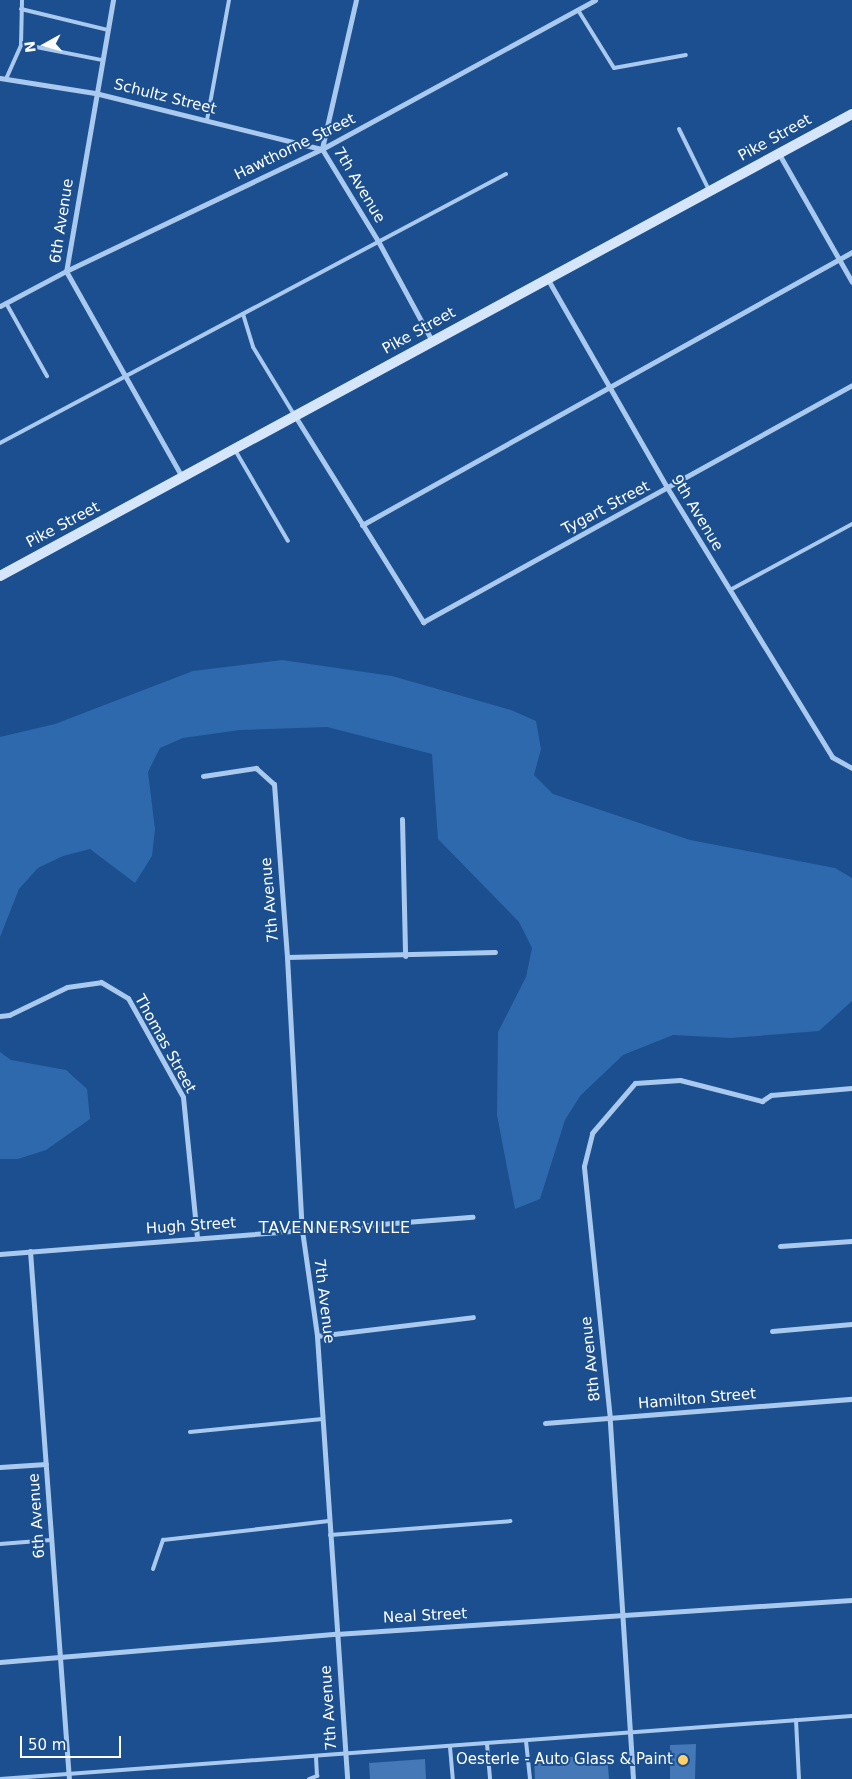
<!DOCTYPE html>
<style>
body{margin:0}
#map{position:relative;width:852px;height:1779px;overflow:hidden;background:#1b4f8f;font-family:"DejaVu Sans",sans-serif}
div>[style]{position:absolute}
.green>*{inset:0;background:#2e69ad}
.building>*{inset:0;background:#4478b7}
.lane>*{height:4px;margin:-2px;padding:0 2px;transform-origin:2px;border-radius:2px;background:#a9c9ee}
.street>*{height:5px;margin:-2.5px;padding:0 2.5px;transform-origin:2.5px;border-radius:2.5px;background:#a9c9ee}
.secondary>*{height:10px;margin:-5px;padding:0 5px;transform-origin:5px;border-radius:5px;background:#d6e6fa}
.dots>*{width:14px;height:14px;translate:-50% -50%;box-sizing:border-box;border:2px solid #1b4f8f;border-radius:50%}
span{translate:-50% -50%;white-space:nowrap;text-align:center;line-height:1.15;-webkit-text-stroke:4px #1b4f8f;paint-order:stroke}
.street-label{font-size:15px;color:#fff}
.poi-label{font-size:15px;color:#fff}
.right{translate:-100% -50%;text-align:right}
.neighbourhood-label{font-size:16px;color:#fff;letter-spacing:1px}
.north{position:absolute;left:20px;top:20px;width:50px;height:50px;-webkit-text-stroke:4px #1b4f8f;paint-order:stroke;rotate:263deg;font-size:14px;font-weight:700;line-height:20px;text-align:center;color:#fff}
.north::after{content:'';display:block;margin:auto;width:18px;height:22px;background:#fff;clip-path:polygon(50% 0,100% 100%,50% 72%,0 100%)}
.scale{position:absolute;left:20px;top:1736px;width:101px;height:22px;box-sizing:border-box;border:2px solid #fff;border-top:0;padding-left:6px;font-size:15px;line-height:18px;white-space:nowrap;color:#fff;-webkit-text-stroke:4px #1b4f8f;paint-order:stroke}
</style>
<div id="map">
<div class="green">
<div style="clip-path:polygon(282px 660px,392px 676px,511px 710px,536px 721px,541px 749px,534px 775px,553px 794px,690px 840px,835px 868px,852px 878px,852px 1001px,819px 1031px,731px 1038px,673px 1035px,623px 1055px,580px 1096px,565px 1120px,540px 1199px,515px 1209px,497px 1115px,498px 1032px,526px 977px,532px 948px,519px 922px,438px 839px,432px 754px,327px 727px,240px 730px,183px 738px,160px 748px,148px 772px,155px 829px,152px 856px,135px 883px,90px 849px,63px 856px,38px 868px,19px 889px,0 937px,0 737px,55px 724px,193px 671px)"></div>
<div style="clip-path:polygon(0 1052px,11px 1060px,66px 1070px,87px 1089px,90px 1119px,46px 1150px,18px 1159px,0 1159px)"></div>
</div>
<div class="building">
<div style="clip-path:polygon(696px 1744px,695px 1779px,670px 1779px,670px 1745px)"></div>
<div style="clip-path:polygon(607px 1754px,609px 1779px,535px 1779px,534px 1760px)"></div>
<div style="clip-path:polygon(425px 1759px,426px 1779px,370px 1779px,369px 1763px)"></div>
</div>
<div class="lane">
<div style="left:21px;top:9px;width:89px;rotate:13.6deg"></div>
<div style="left:578px;top:10px;width:68px;rotate:58.2deg"></div>
<div style="left:614px;top:68px;width:73px;rotate:-10.2deg"></div>
<div style="left:21px;top:44px;width:83px;rotate:11.2deg"></div>
<div style="left:6px;top:79px;width:37px;rotate:-66deg"></div>
<div style="left:21px;top:45px;width:45px;rotate:-88.7deg"></div>
<div style="left:207px;top:120px;width:122px;rotate:-79.6deg"></div>
<div style="left:679px;top:129px;width:68px;rotate:63.8deg"></div>
<div style="left:6px;top:303px;width:84px;rotate:60.7deg"></div>
<div style="left:243px;top:314px;width:34px;rotate:73deg"></div>
<div style="left:253px;top:347px;width:81px;rotate:58.7deg"></div>
<div style="left:0;top:443px;width:573px;rotate:-28deg"></div>
<div style="left:235px;top:450px;width:105px;rotate:59.8deg"></div>
<div style="left:730px;top:590px;width:139px;rotate:-28.4deg"></div>
<div style="left:190px;top:1432px;width:133px;rotate:-5.6deg"></div>
<div style="left:330px;top:1535px;width:181px;rotate:-4.4deg"></div>
<div style="left:0;top:1544px;width:51px;rotate:-4.5deg"></div>
<div style="left:153px;top:1569px;width:31px;rotate:-71deg"></div>
<div style="left:163px;top:1540px;width:167px;rotate:-6.5deg"></div>
<div style="left:796px;top:1720px;width:59px;rotate:87.1deg"></div>
<div style="left:526px;top:1741px;width:38px;rotate:84deg"></div>
<div style="left:487px;top:1744px;width:35px;rotate:85deg"></div>
<div style="left:450px;top:1747px;width:32px;rotate:85deg"></div>
<div style="left:0;top:1779px;width:854px;rotate:-4.23deg"></div>
<div style="left:309px;top:1779px;width:9px;rotate:-21deg"></div>
<div style="left:317px;top:1776px;width:19px;rotate:-93deg"></div>
</div>
<div class="street">
<div style="left:113px;top:0;width:275px;rotate:99.8deg"></div>
<div style="left:66px;top:271px;width:236px;rotate:60.6deg"></div>
<div style="left:356px;top:0;width:153px;rotate:102.9deg"></div>
<div style="left:322px;top:149px;width:108px;rotate:58.7deg"></div>
<div style="left:378px;top:241px;width:114px;rotate:61.6deg"></div>
<div style="left:0;top:78px;width:96px;rotate:9deg"></div>
<div style="left:95px;top:93px;width:234px;rotate:13.9deg"></div>
<div style="left:779px;top:154px;width:147px;rotate:60.3deg"></div>
<div style="left:547px;top:278px;width:243px;rotate:60.2deg"></div>
<div style="left:668px;top:489px;width:314px;rotate:58.5deg"></div>
<div style="left:832px;top:757px;width:23px;rotate:29deg"></div>
<div style="left:0;top:306px;width:75px;rotate:-27.9deg"></div>
<div style="left:66px;top:271px;width:284px;rotate:-25.5deg"></div>
<div style="left:322px;top:149px;width:311px;rotate:-28.6deg"></div>
<div style="left:295px;top:416px;width:243px;rotate:58.1deg"></div>
<div style="left:423px;top:622px;width:490px;rotate:-28.9deg"></div>
<div style="left:362px;top:525px;width:561px;rotate:-29.12deg"></div>
<div style="left:203px;top:776px;width:54px;rotate:-8.6deg"></div>
<div style="left:256px;top:768px;width:24px;rotate:42deg"></div>
<div style="left:274px;top:784px;width:173px;rotate:85.7deg"></div>
<div style="left:287px;top:957px;width:273px;rotate:86.9deg"></div>
<div style="left:302px;top:1230px;width:107px;rotate:81.9deg"></div>
<div style="left:317px;top:1336px;width:444px;rotate:86.1deg"></div>
<div style="left:402px;top:819px;width:137px;rotate:88.7deg"></div>
<div style="left:287px;top:957px;width:208px;rotate:-1.4deg"></div>
<div style="left:0;top:1016px;width:9px;rotate:-6deg"></div>
<div style="left:9px;top:1015px;width:64px;rotate:-25.8deg"></div>
<div style="left:67px;top:987px;width:34px;rotate:-8deg"></div>
<div style="left:101px;top:982px;width:31px;rotate:31deg"></div>
<div style="left:128px;top:998px;width:113px;rotate:60.9deg"></div>
<div style="left:183px;top:1097px;width:142px;rotate:84.3deg"></div>
<div style="left:780px;top:1246px;width:72px;rotate:-4deg"></div>
<div style="left:30px;top:1251px;width:529px;rotate:85.78deg"></div>
<div style="left:0;top:1254px;width:474px;rotate:-4.5deg"></div>
<div style="left:772px;top:1331px;width:80px;rotate:-5deg"></div>
<div style="left:317px;top:1336px;width:157px;rotate:-6.9deg"></div>
<div style="left:545px;top:1423px;width:308px;rotate:-4.5deg"></div>
<div style="left:0;top:1467px;width:46px;rotate:-3.7deg"></div>
<div style="left:0;top:1662px;width:337px;rotate:-4.8deg"></div>
<div style="left:336px;top:1634px;width:517px;rotate:-3.77deg"></div>
<div style="left:633px;top:1779px;width:361px;rotate:-93.7deg"></div>
<div style="left:610px;top:1419px;width:254px;rotate:-95.9deg"></div>
<div style="left:584px;top:1166px;width:34px;rotate:-76deg"></div>
<div style="left:592px;top:1133px;width:66px;rotate:-49.3deg"></div>
<div style="left:635px;top:1083px;width:45px;rotate:-3.8deg"></div>
<div style="left:680px;top:1080px;width:85px;rotate:14.4deg"></div>
<div style="left:762px;top:1101px;width:11px;rotate:-34deg"></div>
<div style="left:771px;top:1095px;width:81px;rotate:-4.9deg"></div>
</div>
<div class="secondary">
<div style="left:0;top:576px;width:969px;rotate:-28.47deg"></div>
</div>
<div class="dots">
<div style="left:683px;top:1760px;background:#ffd166"></div>
</div>
<div class="street-label">
<span style="left:165px;top:97px;rotate:14deg">Schultz Street</span>
<span style="left:775px;top:138px;rotate:-29deg">Pike Street</span>
<span style="left:295px;top:147px;rotate:-26deg">Hawthorne Street</span>
<span style="left:359px;top:185px;rotate:59deg">7th Avenue</span>
<span style="left:62px;top:221px;rotate:-81deg">6th Avenue</span>
<span style="left:419px;top:331px;rotate:-29deg">Pike Street</span>
<span style="left:606px;top:508px;rotate:-28deg">Tygart Street</span>
<span style="left:697px;top:513px;rotate:59deg">9th Avenue</span>
<span style="left:63px;top:525px;rotate:-28deg">Pike Street</span>
<span style="left:270px;top:900px;rotate:-95deg">7th Avenue</span>
<span style="left:165px;top:1044px;rotate:61deg">Thomas Street</span>
<span style="left:191px;top:1226px;rotate:-4deg">Hugh Street</span>
<span style="left:324px;top:1301px;rotate:83deg">7th Avenue</span>
<span style="left:591px;top:1359px;rotate:-96deg">8th Avenue</span>
<span style="left:697px;top:1399px;rotate:-5deg">Hamilton Street</span>
<span style="left:37px;top:1516px;rotate:-94deg">6th Avenue</span>
<span style="left:425px;top:1616px;rotate:-3deg">Neal Street</span>
<span style="left:329px;top:1708px;rotate:-94deg">7th Avenue</span>
</div>
<div class="poi-label">
<span class="right" style="left:673px;top:1760px">Oesterle - Auto Glass &amp; Paint</span>
</div>
<div class="neighbourhood-label">
<span style="left:335px;top:1228px">TAVENNERSVILLE</span>
</div>
<div class="north">N</div>
<div class="scale">50 m</div>
</div>
